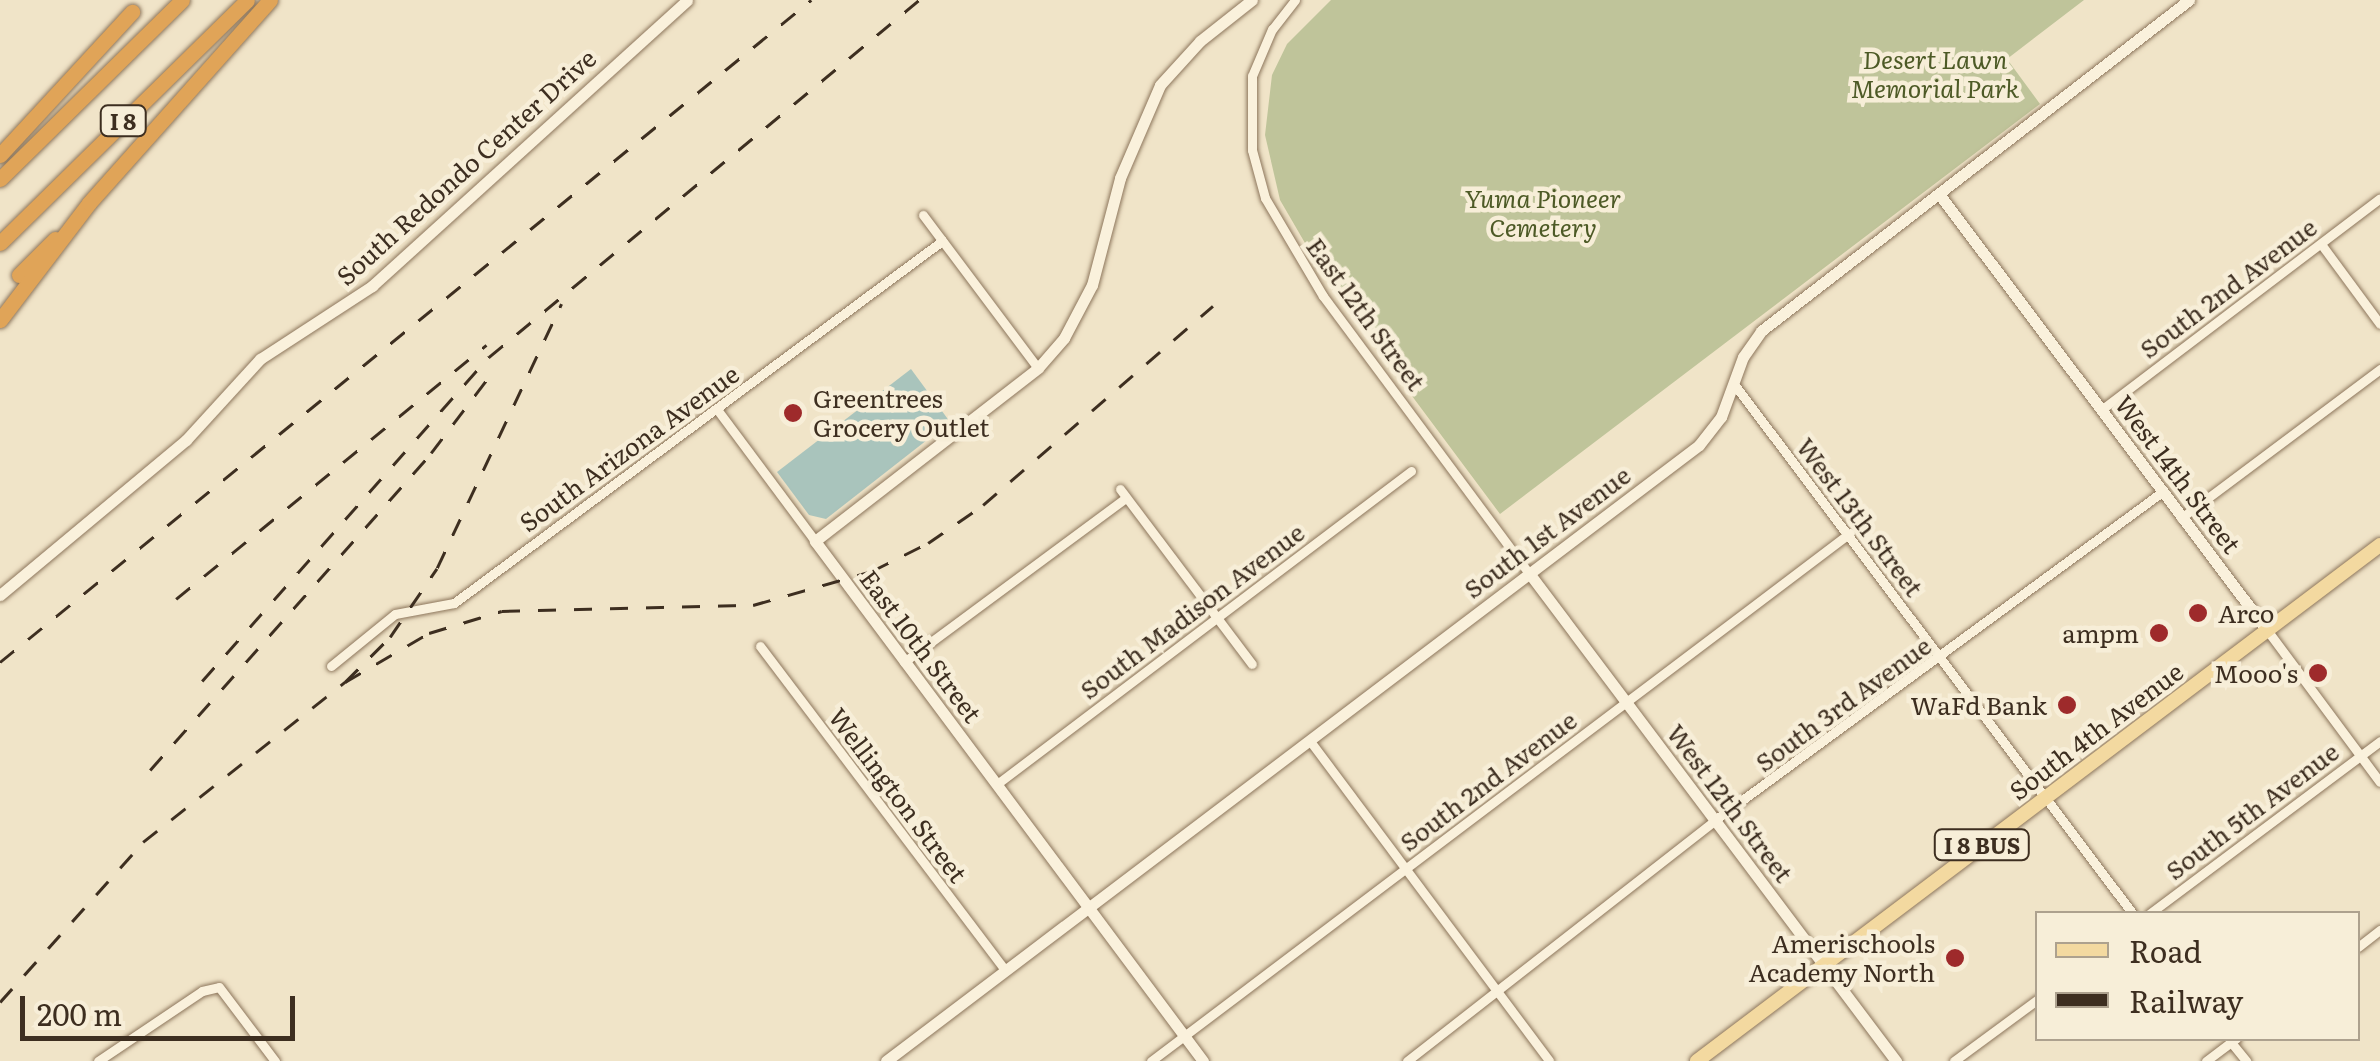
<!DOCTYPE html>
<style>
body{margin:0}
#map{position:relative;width:2380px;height:1061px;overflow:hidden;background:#f0e4c8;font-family:Literata,serif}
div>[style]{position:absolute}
.cemetery>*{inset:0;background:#bfc49a}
.water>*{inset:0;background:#a9c4bc}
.roads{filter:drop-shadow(0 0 2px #8d765c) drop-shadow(0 0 2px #8d765c)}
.minor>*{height:9px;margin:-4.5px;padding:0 4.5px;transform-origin:4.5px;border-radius:4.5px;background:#faf1dc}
.tertiary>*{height:11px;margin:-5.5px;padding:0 5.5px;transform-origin:5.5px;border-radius:5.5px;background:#faf1dc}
.primary>*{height:14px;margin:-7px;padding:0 7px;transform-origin:7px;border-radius:7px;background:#f3d9a0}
.motorway>*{height:15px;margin:-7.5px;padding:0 7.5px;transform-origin:7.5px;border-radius:7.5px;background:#e0a458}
.rail>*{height:2.5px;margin-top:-1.25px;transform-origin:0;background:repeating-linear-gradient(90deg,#3d2e20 0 18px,transparent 0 36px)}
.dots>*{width:28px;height:28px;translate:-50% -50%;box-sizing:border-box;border:5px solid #f7eed8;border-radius:50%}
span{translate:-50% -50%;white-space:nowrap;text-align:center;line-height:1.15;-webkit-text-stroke:9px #f7eed8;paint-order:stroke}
.shield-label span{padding:2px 8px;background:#f7eed8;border:2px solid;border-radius:8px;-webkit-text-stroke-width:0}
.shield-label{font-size:22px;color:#3d2e20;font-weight:700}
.park-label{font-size:25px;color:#4d5a26;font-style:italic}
.street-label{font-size:25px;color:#3d2e20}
.poi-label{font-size:25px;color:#3d2e20}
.left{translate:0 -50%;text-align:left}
.right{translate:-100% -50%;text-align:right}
.legend{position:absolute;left:2035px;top:911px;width:325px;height:130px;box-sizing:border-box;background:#f7eed8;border:2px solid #ada18e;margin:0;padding:12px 18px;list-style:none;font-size:30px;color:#3d2e20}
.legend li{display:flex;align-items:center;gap:20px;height:50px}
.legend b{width:50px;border:2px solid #ada18e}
.scale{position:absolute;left:20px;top:996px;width:275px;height:45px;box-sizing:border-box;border:5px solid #3d2e20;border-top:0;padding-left:12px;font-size:30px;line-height:35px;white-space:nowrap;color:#3d2e20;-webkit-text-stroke:8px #f7eed8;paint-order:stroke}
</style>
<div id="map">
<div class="cemetery">
<div style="clip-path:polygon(1331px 0,2084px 0,2007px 59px,2040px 104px,1500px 514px,1330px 286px,1280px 200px,1265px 135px,1272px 75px,1287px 44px)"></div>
</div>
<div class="water">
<div style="clip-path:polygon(911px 369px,950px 422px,826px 519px,809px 515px,777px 472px)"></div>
</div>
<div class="roads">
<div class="minor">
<div style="left:1295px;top:0;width:37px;rotate:128deg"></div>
<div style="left:1272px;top:29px;width:51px;rotate:113.1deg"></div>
<div style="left:1252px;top:76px;width:74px;rotate:90deg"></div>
<div style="left:1252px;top:150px;width:50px;rotate:74.8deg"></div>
<div style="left:1265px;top:198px;width:114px;rotate:59.4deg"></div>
<div style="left:1323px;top:296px;width:345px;rotate:53.4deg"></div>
<div style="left:923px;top:215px;width:191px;rotate:53.1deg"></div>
<div style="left:2321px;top:244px;width:99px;rotate:53.6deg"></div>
<div style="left:1734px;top:384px;width:663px;rotate:53.03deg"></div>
<div style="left:2101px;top:410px;width:350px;rotate:-37.2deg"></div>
<div style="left:719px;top:412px;width:161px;rotate:53.3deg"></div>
<div style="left:1120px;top:489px;width:219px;rotate:53deg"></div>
<div style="left:2181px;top:518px;width:249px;rotate:-36.8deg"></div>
<div style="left:2267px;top:630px;width:189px;rotate:53.4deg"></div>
<div style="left:760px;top:646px;width:405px;rotate:52.9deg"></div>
<div style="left:904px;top:662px;width:276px;rotate:-36.5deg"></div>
<div style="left:331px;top:666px;width:82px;rotate:-39.1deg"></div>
<div style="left:395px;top:614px;width:60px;rotate:-10.6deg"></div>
<div style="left:454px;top:603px;width:608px;rotate:-36.57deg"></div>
<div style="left:1310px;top:741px;width:399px;rotate:53.2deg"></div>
<div style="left:997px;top:784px;width:519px;rotate:-37.09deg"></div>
<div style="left:2149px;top:914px;width:289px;rotate:-36.8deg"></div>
<div style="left:2358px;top:947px;width:28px;rotate:-38deg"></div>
<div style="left:2230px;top:1041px;width:26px;rotate:51deg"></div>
<div style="left:98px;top:1061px;width:125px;rotate:-33.9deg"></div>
<div style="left:202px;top:991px;width:17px;rotate:-13deg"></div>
<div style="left:219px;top:987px;width:93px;rotate:52.9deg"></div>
<div style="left:1151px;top:1061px;width:876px;rotate:-37.07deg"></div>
<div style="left:1407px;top:1061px;width:391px;rotate:-38deg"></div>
<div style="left:1715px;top:820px;width:554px;rotate:-36.27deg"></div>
<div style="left:1954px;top:1061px;width:104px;rotate:-36.4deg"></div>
<div style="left:2206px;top:1061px;width:38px;rotate:-37deg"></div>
</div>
<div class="tertiary">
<div style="left:1939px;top:194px;width:546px;rotate:53.05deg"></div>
<div style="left:1529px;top:573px;width:611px;rotate:53.06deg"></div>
<div style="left:0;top:595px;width:242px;rotate:-39.8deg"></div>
<div style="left:186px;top:440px;width:110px;rotate:-47.6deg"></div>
<div style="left:260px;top:359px;width:134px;rotate:-33.1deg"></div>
<div style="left:372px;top:286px;width:425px;rotate:-42.2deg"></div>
<div style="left:886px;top:1061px;width:1020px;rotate:-37.15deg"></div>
<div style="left:1699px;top:445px;width:36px;rotate:-52deg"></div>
<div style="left:1721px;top:417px;width:64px;rotate:-69.9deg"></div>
<div style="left:1743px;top:357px;width:32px;rotate:-55deg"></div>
<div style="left:1761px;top:331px;width:541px;rotate:-37.72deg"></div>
<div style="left:1203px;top:1061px;width:649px;rotate:-126.73deg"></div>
<div style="left:815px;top:541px;width:282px;rotate:-37.8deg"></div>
<div style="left:1038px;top:368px;width:40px;rotate:-49deg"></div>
<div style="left:1064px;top:338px;width:60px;rotate:-62.2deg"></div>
<div style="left:1092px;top:285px;width:111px;rotate:-75.3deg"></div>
<div style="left:1120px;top:178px;width:101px;rotate:-66.7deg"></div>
<div style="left:1160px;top:85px;width:59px;rotate:-47.7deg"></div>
<div style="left:1200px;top:41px;width:66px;rotate:-38.3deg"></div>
</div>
<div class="primary">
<div style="left:1697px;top:1061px;width:856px;rotate:-37.07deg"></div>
</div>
<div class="motorway">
<div style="left:0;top:155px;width:195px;rotate:-47.3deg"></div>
<div style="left:0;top:179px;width:255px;rotate:-44.5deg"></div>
<div style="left:0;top:243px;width:346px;rotate:-44.5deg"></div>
<div style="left:19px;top:275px;width:51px;rotate:-45deg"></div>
<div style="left:0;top:320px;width:147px;rotate:-52.7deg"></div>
<div style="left:89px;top:203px;width:272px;rotate:-48.3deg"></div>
</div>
</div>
<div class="rail">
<div style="left:176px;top:599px;width:401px;rotate:-39.3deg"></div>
<div style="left:0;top:662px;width:1047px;rotate:-39.22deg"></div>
<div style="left:202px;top:681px;width:433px;rotate:-48.5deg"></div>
<div style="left:489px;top:357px;width:559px;rotate:-39.7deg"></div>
<div style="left:345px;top:682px;width:97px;rotate:-30.3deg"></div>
<div style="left:429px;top:633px;width:76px;rotate:-16.8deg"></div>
<div style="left:502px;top:611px;width:251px;rotate:-1.4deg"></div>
<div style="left:753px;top:605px;width:124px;rotate:-15.9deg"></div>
<div style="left:872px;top:571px;width:63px;rotate:-26.6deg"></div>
<div style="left:928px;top:543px;width:67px;rotate:-34.6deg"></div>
<div style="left:983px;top:505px;width:304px;rotate:-40.9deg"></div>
<div style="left:150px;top:770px;width:424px;rotate:-48.4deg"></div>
<div style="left:431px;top:453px;width:99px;rotate:-52.8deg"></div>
<div style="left:0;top:1002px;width:215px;rotate:-48.2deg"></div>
<div style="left:143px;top:842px;width:258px;rotate:-38.4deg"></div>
<div style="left:345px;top:682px;width:64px;rotate:-45deg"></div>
<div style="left:390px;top:637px;width:83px;rotate:-55.7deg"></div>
<div style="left:437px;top:568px;width:292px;rotate:-64.8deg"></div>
</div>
<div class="dots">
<div style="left:793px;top:413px;background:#9e2a2b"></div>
<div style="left:2198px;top:613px;background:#9e2a2b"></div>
<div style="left:2159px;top:633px;background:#9e2a2b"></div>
<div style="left:2318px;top:673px;background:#9e2a2b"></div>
<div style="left:2067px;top:705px;background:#9e2a2b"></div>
<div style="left:1955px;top:958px;background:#9e2a2b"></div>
</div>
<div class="shield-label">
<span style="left:123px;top:121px">I 8</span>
<span style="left:1982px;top:845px">I 8 BUS</span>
</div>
<div class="park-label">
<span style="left:1935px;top:74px">Desert Lawn<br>Memorial Park</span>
<span style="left:1543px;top:213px">Yuma Pioneer<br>Cemetery</span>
</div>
<div class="street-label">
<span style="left:466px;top:167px;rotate:-42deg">South Redondo Center Drive</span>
<span style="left:2228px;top:288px;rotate:-37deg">South 2nd Avenue</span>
<span style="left:1366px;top:314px;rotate:54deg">East 12th Street</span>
<span style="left:629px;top:448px;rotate:-36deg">South Arizona Avenue</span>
<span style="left:2178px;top:474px;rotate:53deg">West 14th Street</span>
<span style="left:1860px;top:517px;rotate:53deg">West 13th Street</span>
<span style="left:1547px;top:532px;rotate:-37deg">South 1st Avenue</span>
<span style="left:1192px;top:611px;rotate:-37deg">South Madison Avenue</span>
<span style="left:921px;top:646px;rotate:53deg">East 10th Street</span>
<span style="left:1843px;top:704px;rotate:-36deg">South 3rd Avenue</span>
<span style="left:2096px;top:731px;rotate:-37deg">South 4th Avenue</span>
<span style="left:1488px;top:781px;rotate:-37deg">South 2nd Avenue</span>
<span style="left:898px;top:795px;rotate:53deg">Wellington Street</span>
<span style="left:1730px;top:803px;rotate:53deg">West 12th Street</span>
<span style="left:2252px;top:811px;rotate:-37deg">South 5th Avenue</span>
</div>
<div class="poi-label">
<span class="left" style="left:813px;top:413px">Greentrees<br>Grocery Outlet</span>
<span class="left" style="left:2218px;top:613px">Arco</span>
<span class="right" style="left:2139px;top:633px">ampm</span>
<span class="right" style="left:2298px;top:673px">Mooo's</span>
<span class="right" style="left:2047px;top:705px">WaFd Bank</span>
<span class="right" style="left:1935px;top:958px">Amerischools<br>Academy North</span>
</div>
<ul class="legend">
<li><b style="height:12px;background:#f3d9a0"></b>Road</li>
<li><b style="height:12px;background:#3d2e20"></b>Railway</li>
</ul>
<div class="scale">200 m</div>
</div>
